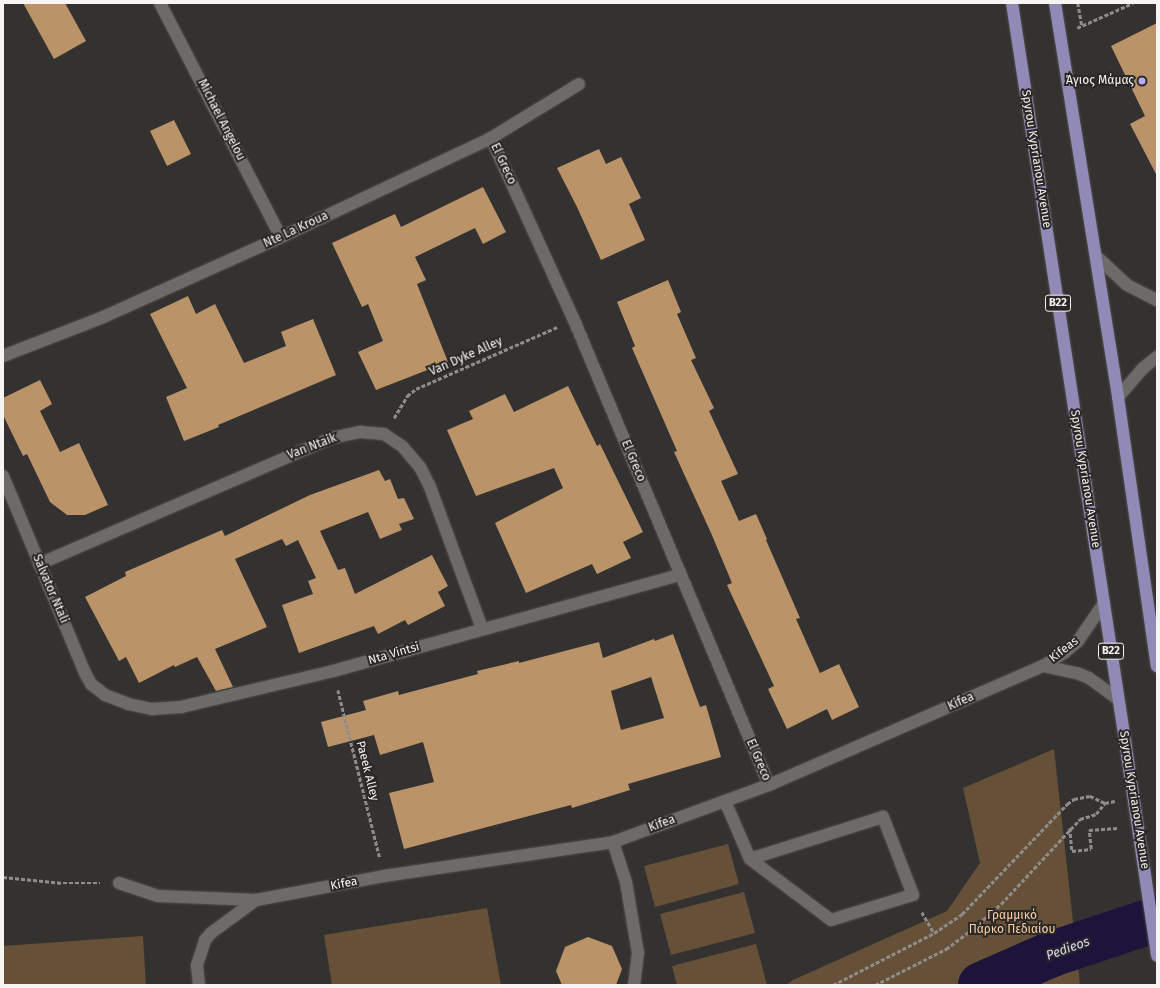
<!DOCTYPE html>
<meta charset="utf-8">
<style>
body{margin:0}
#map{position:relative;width:1160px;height:988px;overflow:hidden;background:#343230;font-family:"Fira Sans",sans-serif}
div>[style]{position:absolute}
.green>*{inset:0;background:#675038}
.river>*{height:46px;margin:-23px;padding:0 23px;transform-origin:23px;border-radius:23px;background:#1d143c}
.building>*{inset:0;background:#ba9369}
.path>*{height:2.5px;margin-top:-1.25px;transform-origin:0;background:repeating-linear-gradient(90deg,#8e8d8b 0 4px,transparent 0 6px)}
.roads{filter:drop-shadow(0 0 1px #504f4d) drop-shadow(0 0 1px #504f4d)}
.lane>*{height:12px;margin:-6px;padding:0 6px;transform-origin:6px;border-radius:6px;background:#6d6b68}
.street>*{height:12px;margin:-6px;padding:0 6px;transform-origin:6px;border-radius:6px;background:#6d6b68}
.secondary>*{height:12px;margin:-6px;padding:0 6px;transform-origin:6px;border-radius:6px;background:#6d6b68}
.primary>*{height:12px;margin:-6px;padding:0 6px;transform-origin:6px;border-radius:6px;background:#918ab7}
.bridges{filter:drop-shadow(0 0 1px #504f4d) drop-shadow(0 0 1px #504f4d)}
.primary-bridge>*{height:12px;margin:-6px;padding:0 6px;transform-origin:6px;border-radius:6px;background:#918ab7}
.dots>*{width:11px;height:11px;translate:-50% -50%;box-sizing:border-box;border:2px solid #2a2826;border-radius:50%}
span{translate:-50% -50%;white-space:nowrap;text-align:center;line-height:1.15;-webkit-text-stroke:4px #2a2826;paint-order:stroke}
.shield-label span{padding:1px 3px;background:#2a2826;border:1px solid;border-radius:3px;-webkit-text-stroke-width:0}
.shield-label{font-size:11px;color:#f6f5f3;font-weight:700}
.poi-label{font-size:12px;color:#f6f5f3}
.right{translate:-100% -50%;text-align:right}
.street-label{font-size:12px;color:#f6f5f3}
.park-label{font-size:12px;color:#ffcf9e}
.water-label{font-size:13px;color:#dbd8f7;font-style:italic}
.frame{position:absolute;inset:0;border:4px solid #f6f5f3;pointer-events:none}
</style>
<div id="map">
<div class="green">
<div style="clip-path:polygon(1054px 749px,1080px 985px,786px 985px,793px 980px,947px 911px,980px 863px,963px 788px)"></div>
<div style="clip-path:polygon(728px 844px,739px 884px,655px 907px,644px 866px)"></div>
<div style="clip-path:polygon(744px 892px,755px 933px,671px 955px,660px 914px)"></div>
<div style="clip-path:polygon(487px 908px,501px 985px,332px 985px,324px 935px)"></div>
<div style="clip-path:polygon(143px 936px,146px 985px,3px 985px,3px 946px)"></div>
<div style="clip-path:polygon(756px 944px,767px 985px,677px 985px,672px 966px)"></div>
</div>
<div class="river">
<div style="left:981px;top:985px;width:77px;rotate:-23.6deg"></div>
<div style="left:1052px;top:954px;width:111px;rotate:-18.4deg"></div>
</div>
<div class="building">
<div style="clip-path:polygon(23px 3px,65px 3px,86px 41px,54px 59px)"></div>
<div style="clip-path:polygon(1157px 23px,1157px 176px,1130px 124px,1145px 116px,1111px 46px)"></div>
<div style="clip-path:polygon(174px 120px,191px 154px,167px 166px,150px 131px)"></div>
<div style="clip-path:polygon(599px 149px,606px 164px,621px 157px,641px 198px,629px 204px,645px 240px,601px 260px,577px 207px,557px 168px)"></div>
<div style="clip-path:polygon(483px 187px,506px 232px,483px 244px,475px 228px,415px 257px,426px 280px,417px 284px,448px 362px,376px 390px,358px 352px,383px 341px,368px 304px,362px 307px,332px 243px,395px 214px,401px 227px)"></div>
<div style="clip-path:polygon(668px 280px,681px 312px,677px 314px,696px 358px,691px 360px,714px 408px,709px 411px,738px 474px,721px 481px,739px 521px,756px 514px,767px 539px,766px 540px,800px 618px,796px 619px,820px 673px,839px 664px,859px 707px,832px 720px,827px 709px,787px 729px,768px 689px,774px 686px,727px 585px,732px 583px,711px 533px,674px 452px,677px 451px,632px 348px,635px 346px,617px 302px)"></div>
<div style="clip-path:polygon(188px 296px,196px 314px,215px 304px,244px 363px,286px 346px,281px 332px,313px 319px,336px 375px,218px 425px,219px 427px,184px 441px,166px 397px,187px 388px,150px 314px)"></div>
<div style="clip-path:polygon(40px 380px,52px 404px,40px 411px,60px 452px,79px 443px,108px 505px,85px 515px,67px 515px,50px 502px,27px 454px,23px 456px,3px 415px,3px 398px)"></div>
<div style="clip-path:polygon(568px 386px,597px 446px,600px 444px,643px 532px,623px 542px,631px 558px,597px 574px,592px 564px,526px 593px,495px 523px,563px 488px,554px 468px,476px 496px,447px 430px,473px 419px,469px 411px,505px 394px,514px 412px)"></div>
<div style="clip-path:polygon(379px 470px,385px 481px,390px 479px,398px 499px,404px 498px,414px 519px,399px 524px,402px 530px,380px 539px,368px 512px,320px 531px,338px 570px,345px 568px,355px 594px,432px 555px,448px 586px,438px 592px,445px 606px,408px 625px,405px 620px,378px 634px,374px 626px,299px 653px,282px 605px,313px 594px,308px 581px,316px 578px,298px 540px,286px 546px,282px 539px,235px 559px,267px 627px,215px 649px,233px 687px,216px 691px,197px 657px,175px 667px,174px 665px,139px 683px,126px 657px,119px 661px,85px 597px,126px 576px,125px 572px,222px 530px,225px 536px,310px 495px)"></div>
<div style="clip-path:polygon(evenodd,673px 634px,700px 707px,706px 705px,721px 757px,628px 784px,630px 790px,572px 808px,571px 805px,404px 849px,389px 793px,434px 782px,423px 742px,380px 755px,374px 735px,328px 747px,321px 722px,366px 710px,363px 701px,398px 691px,399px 695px,478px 674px,477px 671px,519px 661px,519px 663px,599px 642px,603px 658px,654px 639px,655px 641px,673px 634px,651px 677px,664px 718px,621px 730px,611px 691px,651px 677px)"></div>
<div style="clip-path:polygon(588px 937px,612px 946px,622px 969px,616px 985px,562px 985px,556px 971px,565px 947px)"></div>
</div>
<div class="path">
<div style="left:1078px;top:3px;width:23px;rotate:80deg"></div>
<div style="left:1077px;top:28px;width:61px;rotate:-24.1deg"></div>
<div style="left:394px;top:418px;width:26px;rotate:-59deg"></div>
<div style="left:407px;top:396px;width:11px;rotate:-38deg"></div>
<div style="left:416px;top:389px;width:154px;rotate:-23.7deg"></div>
<div style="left:338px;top:690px;width:173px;rotate:76deg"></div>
<div style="left:1070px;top:828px;width:23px;rotate:85deg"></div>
<div style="left:1072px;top:851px;width:19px;rotate:-6deg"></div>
<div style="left:1091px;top:849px;width:19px;rotate:-96deg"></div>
<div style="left:1089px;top:830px;width:29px;rotate:-4deg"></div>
<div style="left:3px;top:877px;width:60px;rotate:5.7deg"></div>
<div style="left:63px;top:883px;width:37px"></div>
<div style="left:922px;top:912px;width:24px;rotate:60deg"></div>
<div style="left:833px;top:985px;width:114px;rotate:-27.2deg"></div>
<div style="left:934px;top:933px;width:34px;rotate:-34deg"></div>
<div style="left:962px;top:914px;width:152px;rotate:-46.3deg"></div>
<div style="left:1067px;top:804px;width:9px;rotate:-36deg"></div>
<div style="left:1074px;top:799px;width:16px;rotate:-11deg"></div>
<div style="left:1090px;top:796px;width:17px;rotate:25deg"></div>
<div style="left:875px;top:985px;width:80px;rotate:-26.9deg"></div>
<div style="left:946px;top:949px;width:35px;rotate:-37deg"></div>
<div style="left:974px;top:928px;width:36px;rotate:-42deg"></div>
<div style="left:1001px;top:904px;width:116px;rotate:-47.1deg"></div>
<div style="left:1080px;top:819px;width:17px;rotate:-17deg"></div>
<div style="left:1096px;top:814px;width:14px;rotate:-51deg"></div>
<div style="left:1105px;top:803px;width:10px;rotate:-11deg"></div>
</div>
<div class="roads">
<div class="lane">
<div style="left:725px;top:801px;width:63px;rotate:66.7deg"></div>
<div style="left:750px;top:859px;width:101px;rotate:37deg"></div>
<div style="left:831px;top:920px;width:86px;rotate:-17deg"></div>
<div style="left:913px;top:895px;width:84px;rotate:-111deg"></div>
<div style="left:883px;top:817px;width:139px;rotate:162.5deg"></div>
<div style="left:613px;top:842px;width:42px;rotate:72deg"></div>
<div style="left:626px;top:882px;width:72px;rotate:80.4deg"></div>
<div style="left:638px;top:953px;width:32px;rotate:97deg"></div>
<div style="left:119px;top:883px;width:41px;rotate:18.4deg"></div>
<div style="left:158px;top:896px;width:98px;rotate:2.3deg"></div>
<div style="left:199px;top:985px;width:20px;rotate:-96deg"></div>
<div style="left:197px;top:965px;width:26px;rotate:-72deg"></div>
<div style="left:205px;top:940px;width:9px;rotate:-49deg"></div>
<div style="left:211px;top:933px;width:56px;rotate:-36.3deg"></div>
</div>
<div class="street">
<div style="left:160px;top:3px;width:263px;rotate:62.7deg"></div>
<div style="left:491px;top:138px;width:200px;rotate:65.5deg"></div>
<div style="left:574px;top:320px;width:504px;rotate:67.25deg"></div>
<div style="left:3px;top:356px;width:105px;rotate:-21.2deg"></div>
<div style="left:101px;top:318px;width:197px;rotate:-24.2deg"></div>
<div style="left:281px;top:237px;width:232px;rotate:-25.2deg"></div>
<div style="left:491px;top:138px;width:103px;rotate:-31.5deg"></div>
<div style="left:3px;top:476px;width:213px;rotate:67.4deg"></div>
<div style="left:85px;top:673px;width:13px;rotate:61deg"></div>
<div style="left:91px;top:684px;width:18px;rotate:38deg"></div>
<div style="left:105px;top:695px;width:25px;rotate:21deg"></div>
<div style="left:128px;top:704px;width:25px;rotate:12deg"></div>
<div style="left:152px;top:709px;width:29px;rotate:-4deg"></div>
<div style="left:181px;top:707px;width:156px;rotate:-13.3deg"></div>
<div style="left:333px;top:671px;width:360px;rotate:-15.5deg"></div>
<div style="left:39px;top:564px;width:318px;rotate:-23.3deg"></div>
<div style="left:331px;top:438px;width:30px;rotate:-12deg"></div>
<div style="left:360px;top:432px;width:24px;rotate:5deg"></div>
<div style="left:384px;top:434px;width:23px;rotate:34deg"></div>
<div style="left:403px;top:447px;width:26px;rotate:50deg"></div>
<div style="left:420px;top:467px;width:22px;rotate:63deg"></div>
<div style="left:430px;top:487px;width:150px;rotate:69.8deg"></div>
<div style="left:1043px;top:666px;width:35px;rotate:12deg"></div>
<div style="left:1077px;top:673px;width:13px;rotate:23deg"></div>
<div style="left:1089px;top:678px;width:36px;rotate:36deg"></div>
<div style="left:256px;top:900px;width:130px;rotate:-10.6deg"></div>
<div style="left:384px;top:876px;width:232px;rotate:-8.4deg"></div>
<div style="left:613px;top:842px;width:166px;rotate:-20.1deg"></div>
<div style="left:769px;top:785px;width:299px;rotate:-23.5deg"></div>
<div style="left:1043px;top:666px;width:26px;rotate:-32deg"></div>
<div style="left:1065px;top:652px;width:17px;rotate:-40deg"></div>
<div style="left:1078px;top:641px;width:46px;rotate:-55.6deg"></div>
</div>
<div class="secondary">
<div style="left:1096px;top:256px;width:42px;rotate:43.1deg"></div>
<div style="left:1127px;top:285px;width:34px;rotate:27deg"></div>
<div style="left:1118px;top:397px;width:37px;rotate:-49deg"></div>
<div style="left:1142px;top:369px;width:19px;rotate:-39deg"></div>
</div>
<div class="primary">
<div style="left:1012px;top:3px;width:747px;rotate:81.29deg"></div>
<div style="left:1055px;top:3px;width:399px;rotate:80.9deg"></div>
<div style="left:1118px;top:397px;width:272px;rotate:81.8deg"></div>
</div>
</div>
<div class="bridges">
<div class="primary-bridge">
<div style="left:1125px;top:741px;width:217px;rotate:81.5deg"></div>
</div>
</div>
<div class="dots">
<div style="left:1142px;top:81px;background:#b6abf8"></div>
</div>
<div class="shield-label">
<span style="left:1058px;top:303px">B22</span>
<span style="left:1111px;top:651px">B22</span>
</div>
<div class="poi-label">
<span class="right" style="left:1134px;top:81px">Άγιος Μάμας</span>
</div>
<div class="street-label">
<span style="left:221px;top:120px;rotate:63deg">Michael Angelou</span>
<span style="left:1036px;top:159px;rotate:81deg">Spyrou Kyprianou Avenue</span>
<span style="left:503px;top:164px;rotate:65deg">El Greco</span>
<span style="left:296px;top:230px;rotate:-25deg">Nte La Kroua</span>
<span style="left:466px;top:357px;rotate:-24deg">Van Dyke Alley</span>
<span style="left:312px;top:447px;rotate:-21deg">Van Ntaik</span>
<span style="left:633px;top:461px;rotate:67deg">El Greco</span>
<span style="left:1085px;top:479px;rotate:81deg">Spyrou Kyprianou Avenue</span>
<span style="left:50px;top:589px;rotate:67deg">Salvator Ntali</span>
<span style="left:1064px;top:650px;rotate:-38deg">Kifeas</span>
<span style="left:394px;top:654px;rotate:-16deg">Nta Vintsi</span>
<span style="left:961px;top:702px;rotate:-24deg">Kifea</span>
<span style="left:758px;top:760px;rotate:67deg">El Greco</span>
<span style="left:367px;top:771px;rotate:76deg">Paeek Alley</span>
<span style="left:1134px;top:800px;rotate:81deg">Spyrou Kyprianou Avenue</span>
<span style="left:662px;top:824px;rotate:-20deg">Kifea</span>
<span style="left:344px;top:884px;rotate:-11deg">Kifea</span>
</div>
<div class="park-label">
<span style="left:1012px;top:923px">Γραμμικό<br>Πάρκο Πεδιαίου</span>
</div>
<div class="water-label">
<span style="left:1068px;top:949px;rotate:-20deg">Pedieos</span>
</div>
<div class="frame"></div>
</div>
